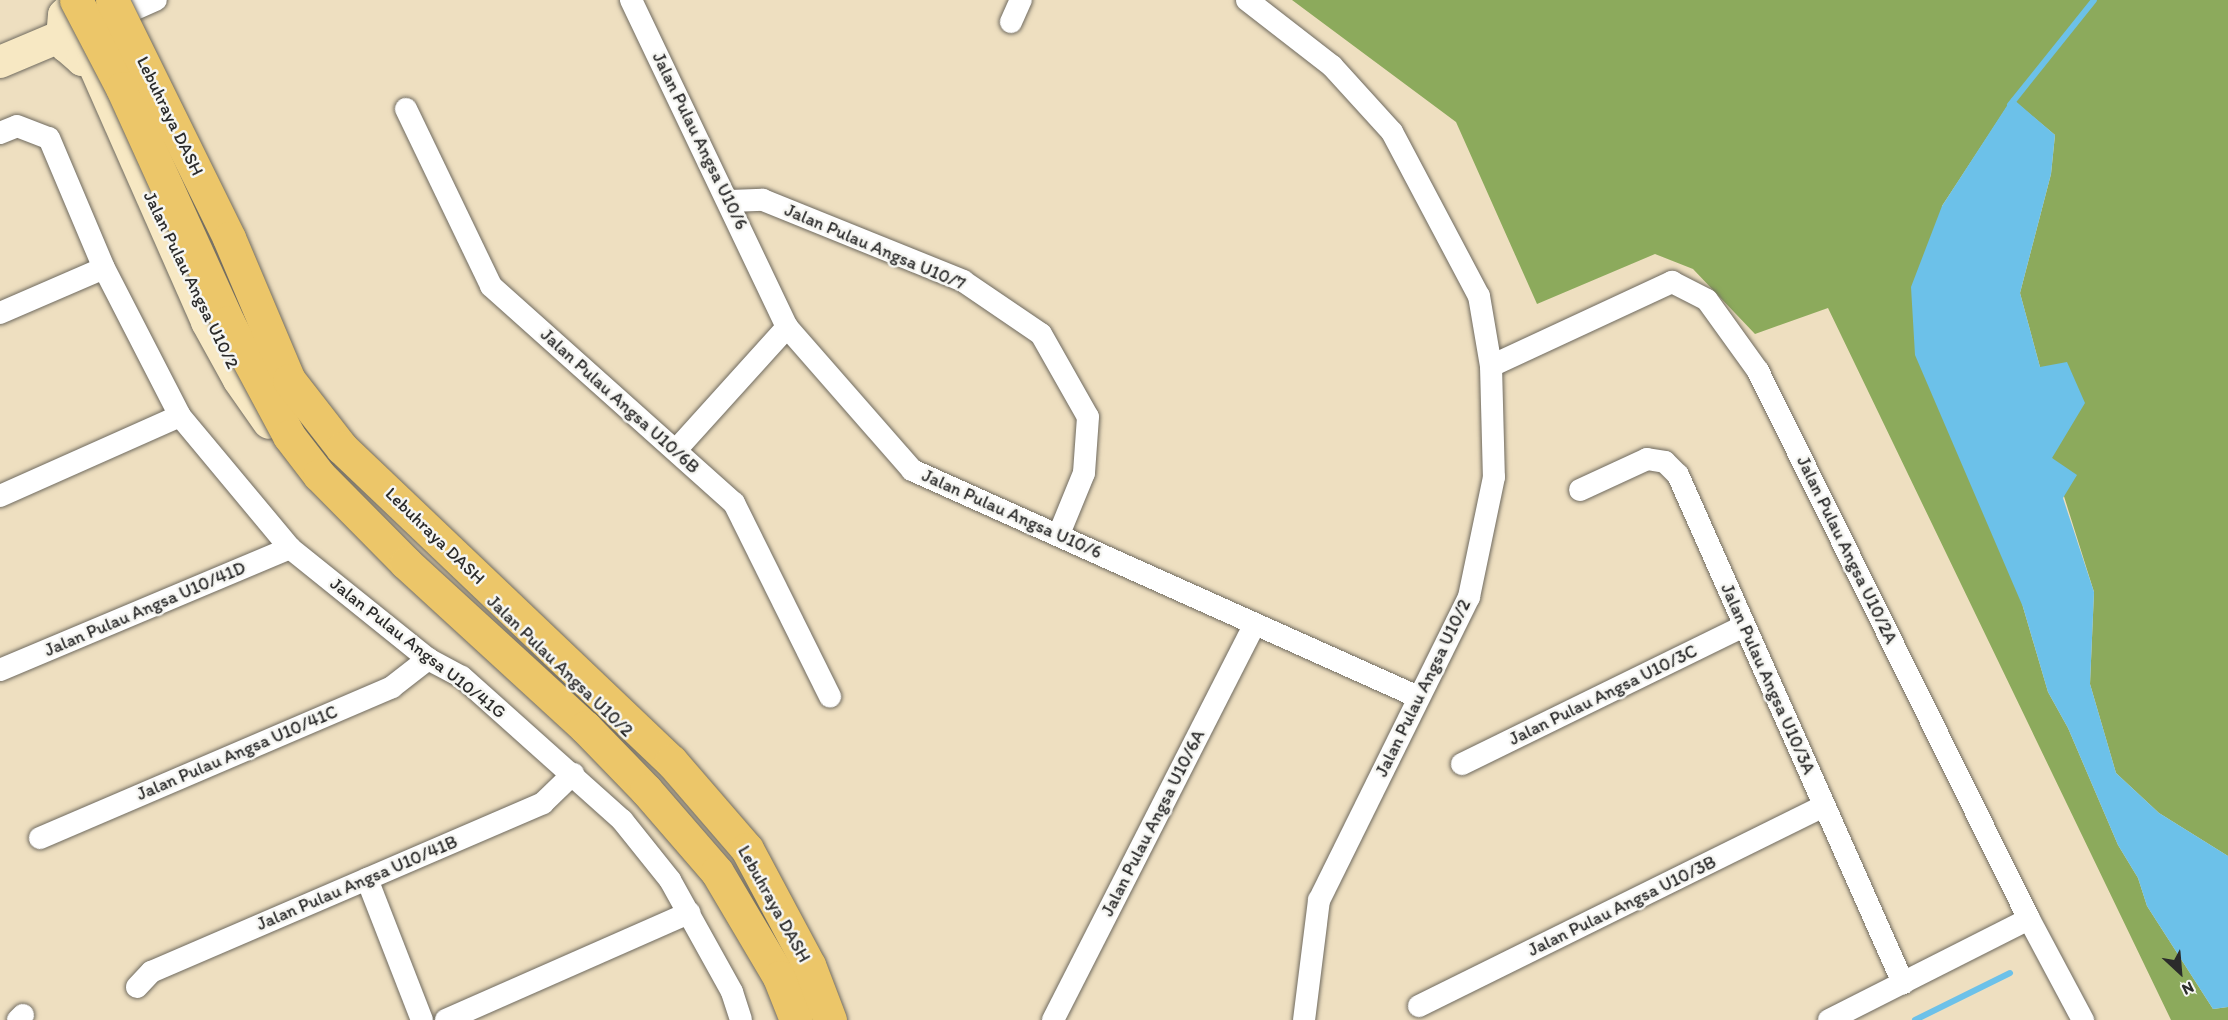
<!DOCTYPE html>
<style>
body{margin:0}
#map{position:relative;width:2228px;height:1020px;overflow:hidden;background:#eedfc0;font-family:Itim,sans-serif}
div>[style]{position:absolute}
.forest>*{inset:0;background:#8caa5c}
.water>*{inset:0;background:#6cc1e9}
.stream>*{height:6px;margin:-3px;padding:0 3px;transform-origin:3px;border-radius:3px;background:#6cc1e9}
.roads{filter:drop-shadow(0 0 2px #6f6a5f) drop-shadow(0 0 2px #6f6a5f)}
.street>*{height:22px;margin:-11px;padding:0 11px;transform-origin:11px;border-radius:11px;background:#fff}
.secondary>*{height:32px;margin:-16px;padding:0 16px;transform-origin:16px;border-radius:16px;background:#f7e8c3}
.bridges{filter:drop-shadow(0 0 2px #6f6a5f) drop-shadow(0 0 2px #6f6a5f)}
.highway-bridge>*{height:33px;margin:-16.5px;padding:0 16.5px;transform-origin:16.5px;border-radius:16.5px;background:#ecc669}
span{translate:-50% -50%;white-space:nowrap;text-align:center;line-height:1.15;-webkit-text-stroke:5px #f6f6f2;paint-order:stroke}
.street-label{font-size:18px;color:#2b2b2b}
.north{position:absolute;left:2150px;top:942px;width:60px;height:60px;-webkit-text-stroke:4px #f6f6f2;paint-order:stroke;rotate:154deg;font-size:16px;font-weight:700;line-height:24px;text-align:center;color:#2b2b2b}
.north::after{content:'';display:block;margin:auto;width:21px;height:27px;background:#2b2b2b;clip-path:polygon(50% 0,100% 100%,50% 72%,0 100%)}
</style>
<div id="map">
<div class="forest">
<div style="clip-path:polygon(1292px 0,2228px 0,2228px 856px,2159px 813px,2116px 773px,2090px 684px,2094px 592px,2052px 458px,2040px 367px,2020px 293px,2051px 174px,2055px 135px,2012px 99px,1942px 206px,2023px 607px,2048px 692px,2068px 728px,2118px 845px,2138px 878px,2147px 906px,2213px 1009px,2228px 1007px,2228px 1020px,2171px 1020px,1828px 308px,1755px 334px,1693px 269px,1655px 254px,1537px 304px,1456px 122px)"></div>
</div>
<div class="water">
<div style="clip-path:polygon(2012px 98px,2055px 135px,2051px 174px,2020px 293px,2040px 367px,2067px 362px,2085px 403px,2052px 458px,2077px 475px,2063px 498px,2094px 592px,2090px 684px,2116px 773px,2159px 813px,2228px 856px,2228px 1007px,2213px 1009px,2147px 906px,2138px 878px,2118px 845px,2068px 728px,2048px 692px,2023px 607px,1915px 355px,1911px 287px,1942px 206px)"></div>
</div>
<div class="stream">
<div style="left:2010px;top:105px;width:134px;rotate:-51.3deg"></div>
<div style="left:1915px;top:1020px;width:106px;rotate:-26.3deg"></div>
</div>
<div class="roads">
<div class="street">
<div style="left:631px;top:0;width:362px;rotate:64.5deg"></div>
<div style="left:787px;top:327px;width:190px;rotate:48.8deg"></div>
<div style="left:912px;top:470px;width:555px;rotate:24.16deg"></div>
<div style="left:1247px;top:0;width:108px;rotate:37.8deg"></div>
<div style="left:1332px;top:66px;width:89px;rotate:47.7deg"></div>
<div style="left:1392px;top:132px;width:186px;rotate:62.1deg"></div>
<div style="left:1479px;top:296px;width:71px;rotate:80.3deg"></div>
<div style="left:1491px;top:366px;width:111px;rotate:88.5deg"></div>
<div style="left:1494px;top:477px;width:123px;rotate:101.8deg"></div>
<div style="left:1469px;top:597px;width:338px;rotate:116.3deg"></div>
<div style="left:1319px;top:900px;width:121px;rotate:97.1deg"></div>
<div style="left:124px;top:14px;width:35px;rotate:-24deg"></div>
<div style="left:1011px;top:22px;width:24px;rotate:-66deg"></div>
<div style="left:406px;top:109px;width:196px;rotate:64.3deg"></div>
<div style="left:491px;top:286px;width:326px;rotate:41.8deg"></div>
<div style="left:734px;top:503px;width:216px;rotate:63.6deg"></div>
<div style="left:0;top:133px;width:18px;rotate:-22deg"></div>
<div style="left:17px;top:126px;width:34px;rotate:21deg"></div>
<div style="left:49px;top:138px;width:141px;rotate:67.1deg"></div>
<div style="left:104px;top:268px;width:166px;rotate:62.8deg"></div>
<div style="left:180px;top:416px;width:172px;rotate:50.2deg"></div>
<div style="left:290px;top:548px;width:177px;rotate:38.8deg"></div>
<div style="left:428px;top:659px;width:38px;rotate:28deg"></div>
<div style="left:462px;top:677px;width:215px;rotate:41.8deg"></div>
<div style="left:622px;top:820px;width:77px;rotate:51.3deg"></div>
<div style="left:670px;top:880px;width:128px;rotate:61deg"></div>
<div style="left:732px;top:992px;width:29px;rotate:72deg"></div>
<div style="left:730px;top:201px;width:33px;rotate:-2deg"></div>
<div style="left:763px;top:200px;width:216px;rotate:22deg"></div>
<div style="left:963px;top:281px;width:94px;rotate:34.2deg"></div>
<div style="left:1041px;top:334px;width:95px;rotate:60.5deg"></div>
<div style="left:1088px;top:417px;width:56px;rotate:94.1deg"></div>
<div style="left:1084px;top:473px;width:66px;rotate:112.3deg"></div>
<div style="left:0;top:313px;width:113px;rotate:-23.4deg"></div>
<div style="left:1491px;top:366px;width:200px;rotate:-24.9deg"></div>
<div style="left:1672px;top:282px;width:39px;rotate:27deg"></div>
<div style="left:1707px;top:300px;width:87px;rotate:54.3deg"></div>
<div style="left:1758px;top:371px;width:611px;rotate:63.69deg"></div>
<div style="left:2029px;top:919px;width:115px;rotate:61.9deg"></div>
<div style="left:676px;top:450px;width:166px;rotate:-47.9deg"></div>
<div style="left:1580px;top:490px;width:74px;rotate:-24.8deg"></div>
<div style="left:1647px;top:459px;width:18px;rotate:9deg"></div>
<div style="left:1665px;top:462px;width:18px;rotate:45deg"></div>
<div style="left:1678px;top:475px;width:556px;rotate:66.11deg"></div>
<div style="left:0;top:496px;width:197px;rotate:-24deg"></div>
<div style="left:0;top:670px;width:315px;rotate:-22.8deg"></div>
<div style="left:1462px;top:764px;width:314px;rotate:-26.1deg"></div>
<div style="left:40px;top:838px;width:383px;rotate:-23.2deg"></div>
<div style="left:392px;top:687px;width:46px;rotate:-37.9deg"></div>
<div style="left:367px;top:879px;width:151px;rotate:68.7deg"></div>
<div style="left:137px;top:987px;width:21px;rotate:-47deg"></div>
<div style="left:151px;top:972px;width:427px;rotate:-23.3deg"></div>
<div style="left:543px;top:803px;width:42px;rotate:-44deg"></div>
<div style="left:1419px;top:1006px;width:452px;rotate:-26.3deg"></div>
<div style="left:18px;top:1020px;width:7px;rotate:-45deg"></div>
<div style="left:446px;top:1020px;width:266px;rotate:-23.8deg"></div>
<div style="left:1053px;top:1020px;width:442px;rotate:-63deg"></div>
<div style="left:1829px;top:1020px;width:224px;rotate:-26.8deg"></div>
</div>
<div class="secondary">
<div style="left:79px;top:0;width:21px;rotate:135deg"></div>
<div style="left:64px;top:15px;width:21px;rotate:95deg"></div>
<div style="left:62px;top:36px;width:11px;rotate:68deg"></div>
<div style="left:66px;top:46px;width:21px;rotate:41deg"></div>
<div style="left:82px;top:60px;width:22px;rotate:3deg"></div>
<div style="left:104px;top:61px;width:10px;rotate:-24deg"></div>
<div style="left:0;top:62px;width:67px;rotate:-22.8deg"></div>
<div style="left:93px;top:63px;width:283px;rotate:66.2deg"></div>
<div style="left:207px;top:322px;width:66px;rotate:61.1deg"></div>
<div style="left:239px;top:380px;width:52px;rotate:55.1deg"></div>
</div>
</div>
<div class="bridges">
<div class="highway-bridge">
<div style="left:76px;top:0;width:99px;rotate:62.4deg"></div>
<div style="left:122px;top:88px;width:257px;rotate:65.6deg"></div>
<div style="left:228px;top:322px;width:129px;rotate:61.8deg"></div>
<div style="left:289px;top:436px;width:49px;rotate:52.4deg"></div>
<div style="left:319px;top:475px;width:124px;rotate:45.3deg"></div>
<div style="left:406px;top:563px;width:243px;rotate:42.5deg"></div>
<div style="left:585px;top:727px;width:88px;rotate:45.9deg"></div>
<div style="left:646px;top:790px;width:108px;rotate:49.1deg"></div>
<div style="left:717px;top:872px;width:122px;rotate:59.4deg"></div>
<div style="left:779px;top:977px;width:46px;rotate:68.4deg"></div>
<div style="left:112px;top:0;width:265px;rotate:63.8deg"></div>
<div style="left:229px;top:238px;width:154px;rotate:67.1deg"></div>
<div style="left:289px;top:380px;width:86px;rotate:52.1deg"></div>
<div style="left:342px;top:448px;width:454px;rotate:43.6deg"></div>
<div style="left:671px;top:761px;width:116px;rotate:49.2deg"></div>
<div style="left:747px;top:849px;width:132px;rotate:61.9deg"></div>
<div style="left:809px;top:965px;width:59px;rotate:69.1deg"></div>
</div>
</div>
<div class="street-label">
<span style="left:170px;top:116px;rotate:64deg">Lebuhraya DASH</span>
<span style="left:700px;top:141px;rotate:64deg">Jalan Pulau Angsa U10/6</span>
<span style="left:875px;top:247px;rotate:23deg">Jalan Pulau Angsa U10/7</span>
<span style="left:191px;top:280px;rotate:64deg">Jalan Pulau Angsa U10/2</span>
<span style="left:620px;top:401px;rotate:42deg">Jalan Pulau Angsa U10/6B</span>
<span style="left:1012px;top:514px;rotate:24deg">Jalan Pulau Angsa U10/6</span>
<span style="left:435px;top:536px;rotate:44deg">Lebuhraya DASH</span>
<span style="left:1847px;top:550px;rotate:64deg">Jalan Pulau Angsa U10/2A</span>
<span style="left:145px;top:609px;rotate:-23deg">Jalan Pulau Angsa U10/41D</span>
<span style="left:418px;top:648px;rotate:38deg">Jalan Pulau Angsa U10/41G</span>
<span style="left:560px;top:666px;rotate:44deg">Jalan Pulau Angsa U10/2</span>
<span style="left:1768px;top:679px;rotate:66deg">Jalan Pulau Angsa U10/3A</span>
<span style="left:1423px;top:688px;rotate:-64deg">Jalan Pulau Angsa U10/2</span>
<span style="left:1603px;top:695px;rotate:-26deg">Jalan Pulau Angsa U10/3C</span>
<span style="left:237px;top:753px;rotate:-23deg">Jalan Pulau Angsa U10/41C</span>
<span style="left:1153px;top:823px;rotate:-63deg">Jalan Pulau Angsa U10/6A</span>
<span style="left:357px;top:883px;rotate:-23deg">Jalan Pulau Angsa U10/41B</span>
<span style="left:774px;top:904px;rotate:61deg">Lebuhraya DASH</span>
<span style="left:1622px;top:906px;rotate:-26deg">Jalan Pulau Angsa U10/3B</span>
</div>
<div class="north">N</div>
</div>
